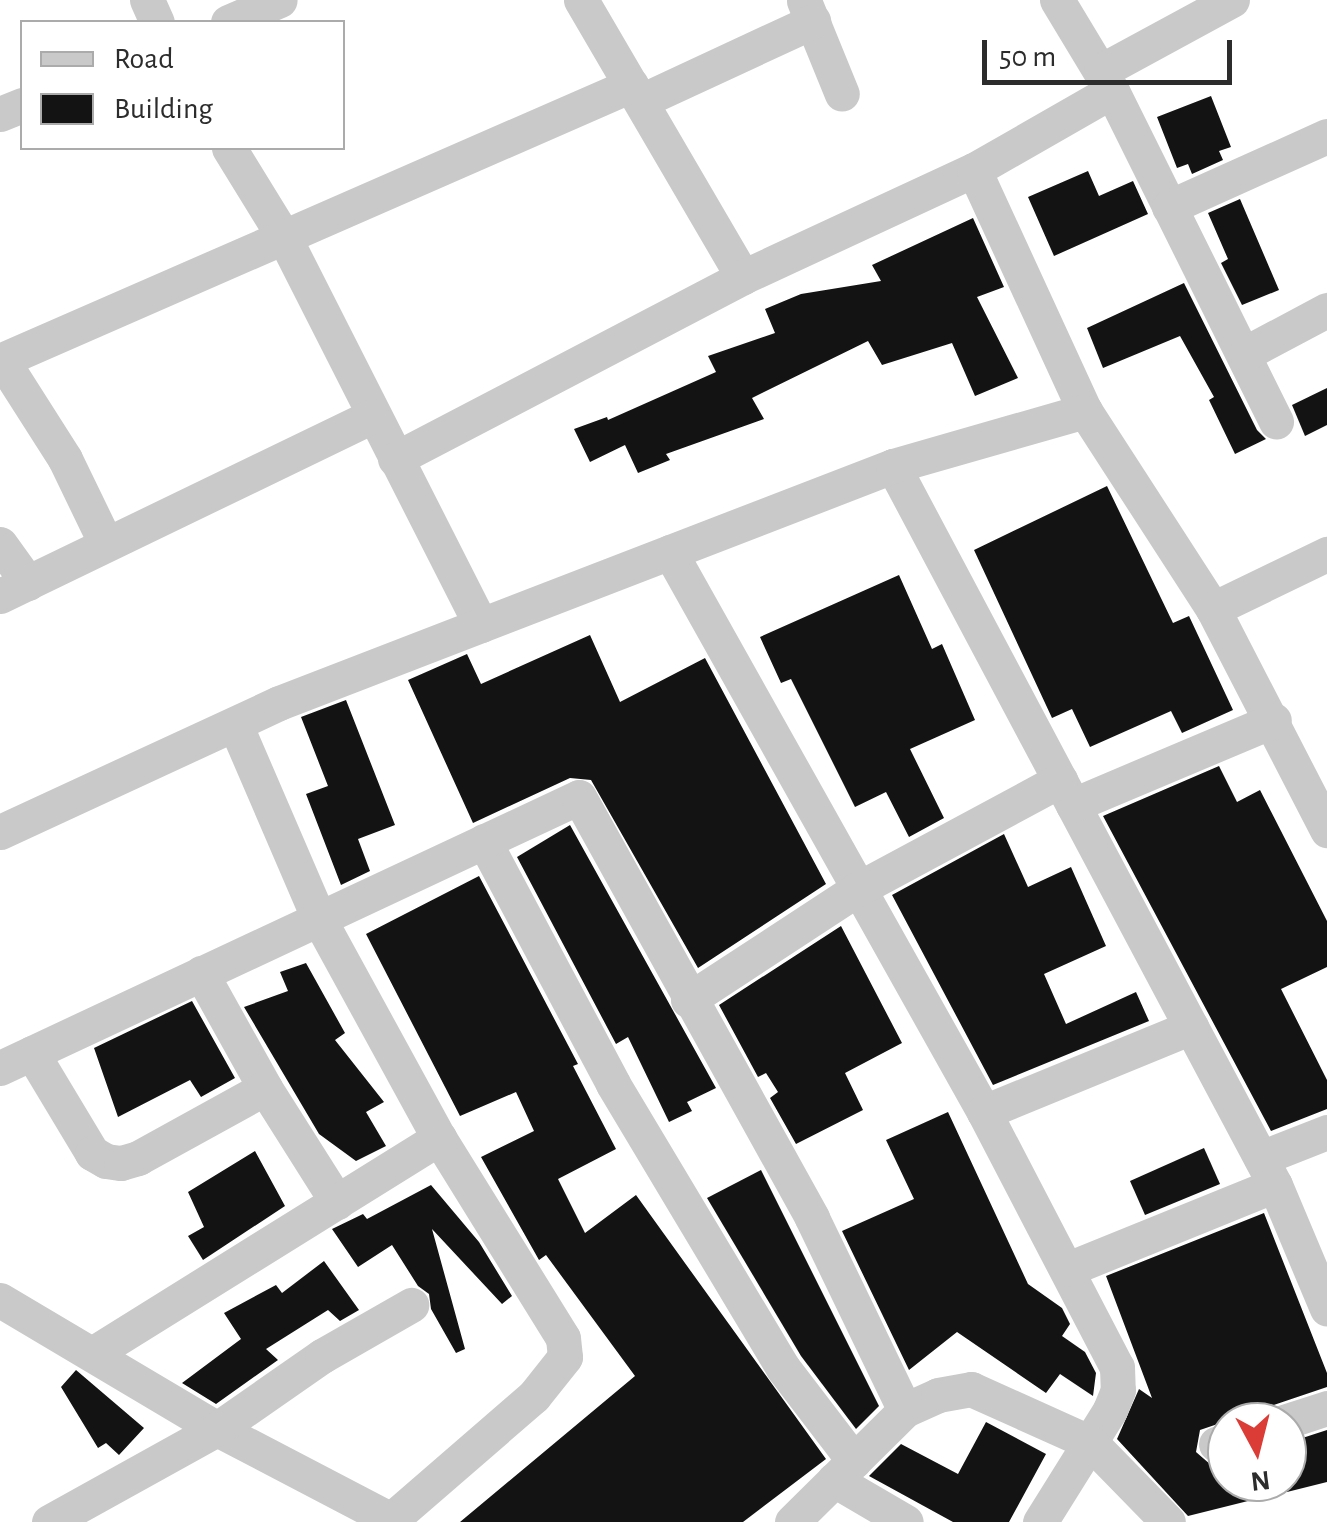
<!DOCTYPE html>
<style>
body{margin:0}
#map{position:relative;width:1327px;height:1522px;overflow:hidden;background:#fff;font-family:"Alegreya Sans",sans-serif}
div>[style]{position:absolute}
.building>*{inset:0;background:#131313}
.minor>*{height:35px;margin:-17.5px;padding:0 17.5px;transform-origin:17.5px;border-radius:17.5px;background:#c9c9c9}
span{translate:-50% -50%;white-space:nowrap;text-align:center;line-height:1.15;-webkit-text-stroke:10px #fff;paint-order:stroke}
.legend{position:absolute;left:20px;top:20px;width:325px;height:130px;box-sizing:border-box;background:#fff;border:2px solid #ababab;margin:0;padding:12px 18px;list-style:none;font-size:30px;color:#2c2c2c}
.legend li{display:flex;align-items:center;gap:20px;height:50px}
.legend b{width:50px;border:2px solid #ababab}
.north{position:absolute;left:1207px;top:1402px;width:100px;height:100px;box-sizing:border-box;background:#fff;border:2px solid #ababab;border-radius:50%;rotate:173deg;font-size:28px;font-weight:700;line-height:40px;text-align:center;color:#2c2c2c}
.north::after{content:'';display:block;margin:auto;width:35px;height:45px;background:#db3c36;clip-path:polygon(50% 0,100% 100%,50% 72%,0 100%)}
.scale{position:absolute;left:982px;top:40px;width:250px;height:45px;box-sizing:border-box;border:5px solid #2c2c2c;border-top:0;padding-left:12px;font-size:30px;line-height:35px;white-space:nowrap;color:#2c2c2c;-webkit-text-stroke:8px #fff;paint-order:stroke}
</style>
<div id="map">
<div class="building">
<div style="clip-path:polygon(1211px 96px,1231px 147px,1219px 151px,1223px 160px,1192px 174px,1188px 164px,1177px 168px,1157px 117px)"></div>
<div style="clip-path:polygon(1088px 171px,1099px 196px,1133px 181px,1148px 214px,1054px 256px,1028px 197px)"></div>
<div style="clip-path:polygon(1240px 199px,1279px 290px,1242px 305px,1221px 263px,1228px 259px,1208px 213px)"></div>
<div style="clip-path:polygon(973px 218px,1004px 287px,977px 297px,1018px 378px,975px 396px,952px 343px,882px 365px,868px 341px,752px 398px,764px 419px,666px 454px,670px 460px,638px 473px,625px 445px,590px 462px,574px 429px,607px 417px,608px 420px,716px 372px,708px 356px,775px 333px,765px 309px,801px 294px,881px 281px,872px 265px)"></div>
<div style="clip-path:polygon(1184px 283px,1257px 430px,1266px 439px,1235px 454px,1209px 400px,1214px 397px,1180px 336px,1103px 368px,1087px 328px)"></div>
<div style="clip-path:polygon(1327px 388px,1327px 425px,1305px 436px,1292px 405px)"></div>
<div style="clip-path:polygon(1107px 486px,1173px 623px,1189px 616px,1233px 710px,1182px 733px,1171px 711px,1090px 747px,1072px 709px,1052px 718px,974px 550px)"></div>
<div style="clip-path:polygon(899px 575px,932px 649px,942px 644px,975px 720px,910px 749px,944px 818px,909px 837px,886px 792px,855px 807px,791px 679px,781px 683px,760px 637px)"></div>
<div style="clip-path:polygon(590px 635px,620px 702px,705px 658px,826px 884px,698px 968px,591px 780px,570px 778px,473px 823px,408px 680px,467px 654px,481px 684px)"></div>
<div style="clip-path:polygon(346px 700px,395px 825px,358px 839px,370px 871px,341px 885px,306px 794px,328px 786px,301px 717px)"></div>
<div style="clip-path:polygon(1219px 766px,1237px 802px,1260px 790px,1327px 921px,1327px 967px,1281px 989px,1327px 1080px,1327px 1109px,1271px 1131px,1103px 816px)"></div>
<div style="clip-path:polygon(570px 825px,716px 1088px,687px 1102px,692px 1111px,669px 1122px,628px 1037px,616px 1044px,517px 857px)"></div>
<div style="clip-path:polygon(1004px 834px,1028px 887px,1071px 867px,1106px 946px,1044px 974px,1066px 1024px,1136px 992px,1149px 1021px,993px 1085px,892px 895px)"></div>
<div style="clip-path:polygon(479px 876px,578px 1064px,573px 1066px,616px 1149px,558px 1179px,585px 1233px,636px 1195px,826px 1459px,743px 1522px,460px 1522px,635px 1376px,546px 1255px,539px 1260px,481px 1157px,534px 1131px,516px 1092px,460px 1116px,366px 934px)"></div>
<div style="clip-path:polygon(841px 926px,902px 1043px,845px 1073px,863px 1110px,796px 1144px,770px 1098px,778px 1092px,766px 1073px,758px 1077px,719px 1005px)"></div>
<div style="clip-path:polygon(306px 963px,345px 1033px,335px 1040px,384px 1102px,366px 1112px,386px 1146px,356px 1161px,319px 1134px,244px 1007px,288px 991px,280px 972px)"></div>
<div style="clip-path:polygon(192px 1001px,235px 1078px,201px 1097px,190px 1080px,118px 1117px,94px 1048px)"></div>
<div style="clip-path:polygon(948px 1112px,1028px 1284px,1062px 1308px,1070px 1324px,1062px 1336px,1085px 1352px,1096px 1373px,1093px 1396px,1060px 1374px,1046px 1393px,957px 1332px,909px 1370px,842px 1231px,914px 1199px,886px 1140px)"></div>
<div style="clip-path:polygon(1204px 1148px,1220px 1184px,1145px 1215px,1130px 1181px)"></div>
<div style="clip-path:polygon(255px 1151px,285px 1206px,203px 1260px,188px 1236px,204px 1227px,188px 1192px)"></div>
<div style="clip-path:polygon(761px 1170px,879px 1406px,856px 1429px,801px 1356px,707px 1198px)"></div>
<div style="clip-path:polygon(431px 1185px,479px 1242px,512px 1296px,502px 1304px,432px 1229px,465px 1349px,456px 1353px,431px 1309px,429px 1294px,418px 1286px,392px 1245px,358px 1267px,332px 1229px,363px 1214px,367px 1219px)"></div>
<div style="clip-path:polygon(1264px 1213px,1327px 1373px,1327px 1387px,1200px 1430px,1196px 1452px,1211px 1465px,1227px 1463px,1227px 1482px,1283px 1482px,1284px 1492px,1188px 1516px,1117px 1439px,1139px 1389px,1152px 1398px,1106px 1276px)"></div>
<div style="clip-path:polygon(324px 1261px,359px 1310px,340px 1321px,328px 1310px,266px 1349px,278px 1360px,216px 1404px,182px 1383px,241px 1339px,224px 1313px,276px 1285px,282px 1293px)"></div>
<div style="clip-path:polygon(76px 1370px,144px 1428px,119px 1455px,106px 1443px,98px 1448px,61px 1387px)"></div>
<div style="clip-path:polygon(986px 1422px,1046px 1454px,1009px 1522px,953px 1522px,869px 1476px,901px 1444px,958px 1474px)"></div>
<div style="clip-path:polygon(1327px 1430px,1327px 1482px,1287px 1492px,1287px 1443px)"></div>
</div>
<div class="minor">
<div style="left:147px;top:0;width:24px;rotate:66deg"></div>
<div style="left:581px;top:0;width:321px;rotate:59.7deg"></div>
<div style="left:1057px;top:0;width:106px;rotate:58.9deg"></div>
<div style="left:1112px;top:91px;width:369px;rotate:63.6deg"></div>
<div style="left:804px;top:1px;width:100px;rotate:67.8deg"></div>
<div style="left:228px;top:22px;width:56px;rotate:-22.9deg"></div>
<div style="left:1101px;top:71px;width:149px;rotate:-28.5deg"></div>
<div style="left:641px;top:101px;width:190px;rotate:-24.9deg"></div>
<div style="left:0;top:114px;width:24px;rotate:-22deg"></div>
<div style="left:229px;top:148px;width:107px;rotate:58.4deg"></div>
<div style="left:285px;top:239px;width:433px;rotate:63.1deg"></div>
<div style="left:974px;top:170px;width:265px;rotate:65.3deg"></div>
<div style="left:1085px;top:411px;width:236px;rotate:57.1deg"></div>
<div style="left:1213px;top:609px;width:249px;rotate:62.7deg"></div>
<div style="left:1169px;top:207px;width:173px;rotate:-24.2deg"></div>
<div style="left:1246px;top:353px;width:92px;rotate:-28deg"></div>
<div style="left:2px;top:360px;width:117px;rotate:57.5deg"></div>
<div style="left:65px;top:459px;width:94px;rotate:64.2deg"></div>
<div style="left:0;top:361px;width:689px;rotate:-23.62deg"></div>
<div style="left:395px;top:459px;width:393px;rotate:-27.6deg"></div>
<div style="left:743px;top:277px;width:255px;rotate:-24.9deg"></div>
<div style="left:974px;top:170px;width:159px;rotate:-29.8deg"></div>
<div style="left:893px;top:466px;width:814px;rotate:62.02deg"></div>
<div style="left:1275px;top:1185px;width:134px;rotate:67.2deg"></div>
<div style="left:0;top:544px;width:48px;rotate:54.3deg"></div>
<div style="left:670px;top:552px;width:642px;rotate:60.72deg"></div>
<div style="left:984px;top:1112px;width:288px;rotate:62.5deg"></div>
<div style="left:1117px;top:1367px;width:23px;rotate:88deg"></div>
<div style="left:1118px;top:1390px;width:22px;rotate:112deg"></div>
<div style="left:1110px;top:1410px;width:132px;rotate:122deg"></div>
<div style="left:0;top:596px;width:413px;rotate:-25.8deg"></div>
<div style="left:1213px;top:609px;width:127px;rotate:-25.8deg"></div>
<div style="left:235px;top:724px;width:212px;rotate:66.7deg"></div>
<div style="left:319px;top:919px;width:250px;rotate:61.3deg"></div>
<div style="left:439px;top:1138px;width:235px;rotate:58.2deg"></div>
<div style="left:563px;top:1338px;width:19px;rotate:84deg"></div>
<div style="left:565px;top:1357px;width:50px;rotate:128.5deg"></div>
<div style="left:534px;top:1396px;width:189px;rotate:139.1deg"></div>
<div style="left:1073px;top:805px;width:218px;rotate:-22.9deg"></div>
<div style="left:0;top:832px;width:307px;rotate:-24.8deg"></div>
<div style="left:279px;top:703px;width:658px;rotate:-21.11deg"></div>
<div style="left:893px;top:466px;width:200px;rotate:-16deg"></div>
<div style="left:484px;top:841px;width:275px;rotate:62deg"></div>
<div style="left:613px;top:1084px;width:331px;rotate:59.1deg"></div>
<div style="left:783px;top:1368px;width:117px;rotate:52.6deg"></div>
<div style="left:201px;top:973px;width:132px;rotate:60.9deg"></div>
<div style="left:265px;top:1088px;width:135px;rotate:57.7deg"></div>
<div style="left:688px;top:1000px;width:201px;rotate:-33.2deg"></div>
<div style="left:856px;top:890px;width:232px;rotate:-28.3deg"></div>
<div style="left:32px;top:1053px;width:117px;rotate:59deg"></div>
<div style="left:92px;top:1153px;width:16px;rotate:30deg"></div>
<div style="left:106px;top:1161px;width:15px;rotate:8deg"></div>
<div style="left:121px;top:1163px;width:18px;rotate:-16deg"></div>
<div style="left:138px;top:1158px;width:145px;rotate:-28.9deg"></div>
<div style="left:0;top:1068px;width:639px;rotate:-25.08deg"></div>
<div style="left:579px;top:797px;width:481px;rotate:61deg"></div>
<div style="left:812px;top:1218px;width:213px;rotate:64.2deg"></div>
<div style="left:984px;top:1112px;width:224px;rotate:-22.3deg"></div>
<div style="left:1261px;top:1158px;width:71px;rotate:-21.5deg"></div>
<div style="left:1068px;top:1269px;width:223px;rotate:-22.1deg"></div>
<div style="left:0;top:1300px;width:252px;rotate:30.7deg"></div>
<div style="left:217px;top:1429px;width:201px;rotate:27.6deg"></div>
<div style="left:92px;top:1354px;width:409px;rotate:-31.9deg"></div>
<div style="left:1284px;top:1422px;width:45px;rotate:-18deg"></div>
<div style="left:1216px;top:1444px;width:12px;rotate:-20deg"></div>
<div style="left:834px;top:1480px;width:83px;rotate:30.3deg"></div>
<div style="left:49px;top:1522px;width:192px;rotate:-29deg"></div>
<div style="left:217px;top:1429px;width:128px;rotate:-34.8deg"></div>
<div style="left:322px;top:1356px;width:103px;rotate:-29.8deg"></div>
<div style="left:792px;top:1522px;width:159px;rotate:-44.7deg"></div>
<div style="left:905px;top:1410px;width:36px;rotate:-24deg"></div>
<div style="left:938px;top:1395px;width:34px;rotate:-10deg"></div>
<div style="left:971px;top:1389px;width:132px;rotate:24.2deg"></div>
<div style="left:1091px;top:1443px;width:110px;rotate:45.7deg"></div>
</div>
<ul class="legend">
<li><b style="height:12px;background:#c9c9c9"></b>Road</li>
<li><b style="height:28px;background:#131313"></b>Building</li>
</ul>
<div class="north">N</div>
<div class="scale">50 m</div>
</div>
